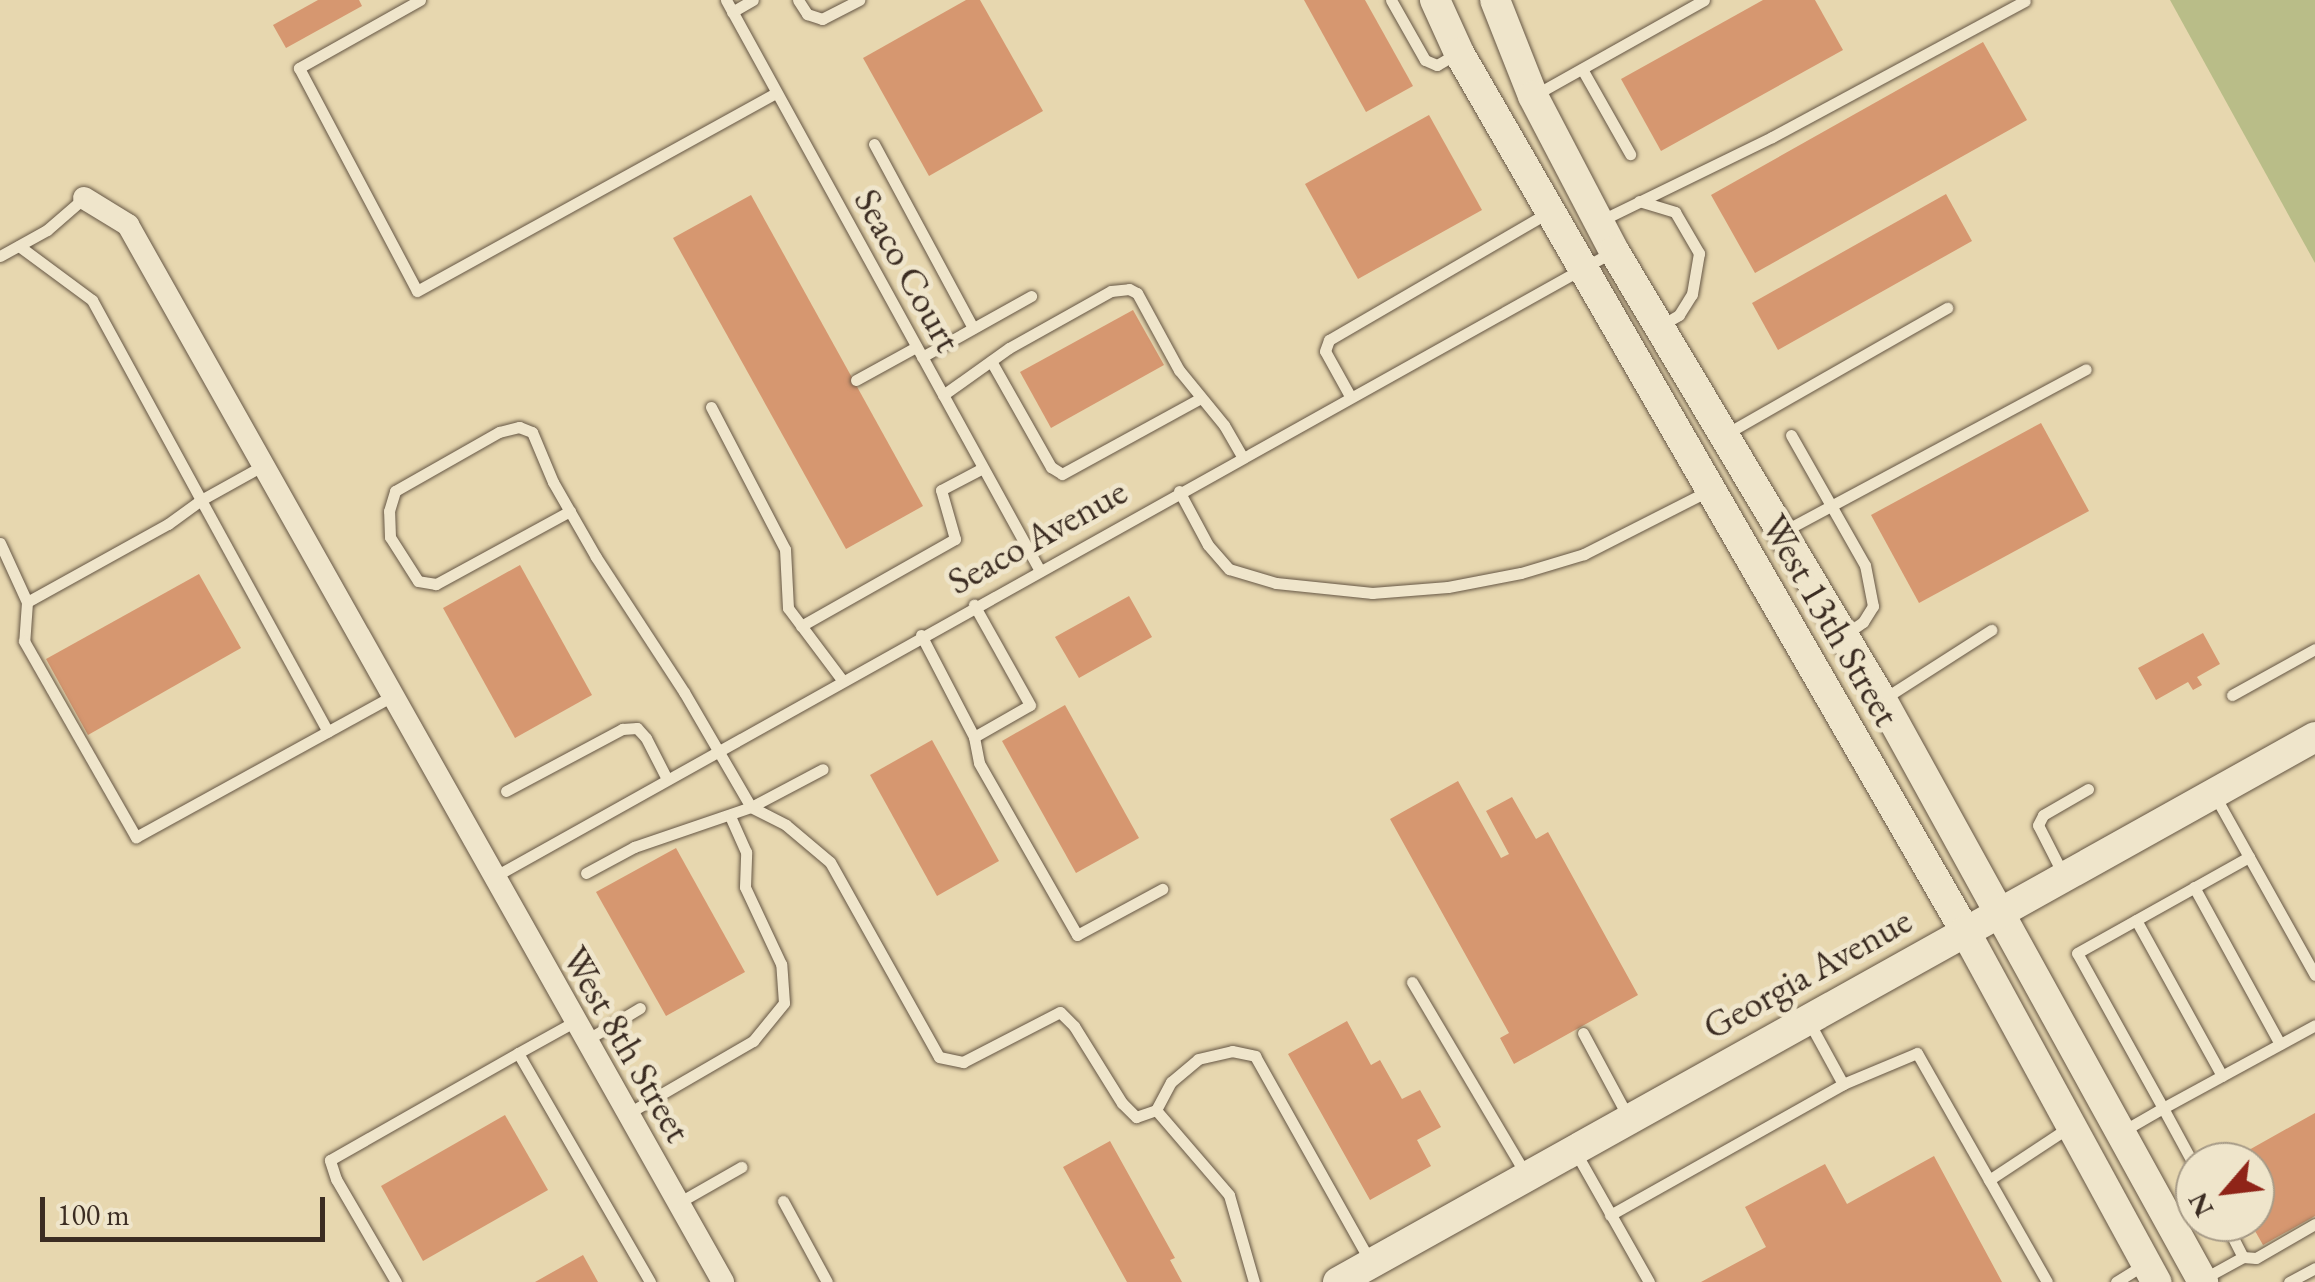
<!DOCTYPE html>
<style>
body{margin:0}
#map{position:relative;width:2315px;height:1282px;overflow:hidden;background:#e7d7af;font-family:"EB Garamond",serif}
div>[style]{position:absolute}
.green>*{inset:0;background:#b9bd88}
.building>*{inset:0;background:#d69770}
.roads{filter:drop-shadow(0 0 2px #665745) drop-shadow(0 0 2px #665745)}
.lane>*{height:11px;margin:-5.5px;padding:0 5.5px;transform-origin:5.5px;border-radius:5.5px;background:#efe5cb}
.street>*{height:22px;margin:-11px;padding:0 11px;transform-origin:11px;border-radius:11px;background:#efe5cb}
.secondary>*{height:30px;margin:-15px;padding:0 15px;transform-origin:15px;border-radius:15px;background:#efe5cb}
span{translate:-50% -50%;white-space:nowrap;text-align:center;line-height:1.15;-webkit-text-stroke:10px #efe5cb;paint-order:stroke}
.street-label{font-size:38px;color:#3b2c22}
.north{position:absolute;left:2175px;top:1142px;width:100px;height:100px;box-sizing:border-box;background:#efe5cb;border:2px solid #a79b87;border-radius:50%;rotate:242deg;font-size:28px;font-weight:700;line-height:40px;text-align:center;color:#3b2c22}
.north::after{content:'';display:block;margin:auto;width:35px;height:45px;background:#8f2418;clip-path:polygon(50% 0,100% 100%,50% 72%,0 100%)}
.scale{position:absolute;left:40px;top:1197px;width:285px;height:45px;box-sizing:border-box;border:5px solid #3b2c22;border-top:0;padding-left:12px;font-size:30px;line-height:35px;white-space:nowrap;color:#3b2c22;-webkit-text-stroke:8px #efe5cb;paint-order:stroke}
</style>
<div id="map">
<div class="green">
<div style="clip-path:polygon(2170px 0,2315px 0,2315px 263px)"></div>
</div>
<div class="building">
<div style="clip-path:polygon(318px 0,359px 0,362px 6px,286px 48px,273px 25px)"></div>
<div style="clip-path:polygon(966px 0,980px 0,1043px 111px,929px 176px,863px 58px)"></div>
<div style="clip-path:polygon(1304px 0,1365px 0,1413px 86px,1366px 112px)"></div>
<div style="clip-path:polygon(1763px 0,1815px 0,1843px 50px,1661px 151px,1621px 79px)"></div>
<div style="clip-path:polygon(1983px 42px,2027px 120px,1755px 273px,1711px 195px)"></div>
<div style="clip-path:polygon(1429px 115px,1482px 210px,1358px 279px,1305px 184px)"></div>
<div style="clip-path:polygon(1946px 194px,1972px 241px,1778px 350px,1752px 303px)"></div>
<div style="clip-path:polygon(751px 195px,923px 506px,846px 549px,673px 238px)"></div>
<div style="clip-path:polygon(1133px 310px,1164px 365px,1051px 428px,1020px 372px)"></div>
<div style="clip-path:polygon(2041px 423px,2089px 511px,1919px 603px,1871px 515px)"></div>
<div style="clip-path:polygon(520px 565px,592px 695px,515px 738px,443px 608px)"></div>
<div style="clip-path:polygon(199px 574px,241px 648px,88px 735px,46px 659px)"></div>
<div style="clip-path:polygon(1129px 596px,1152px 637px,1079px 678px,1055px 637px)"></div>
<div style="clip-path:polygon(2203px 633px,2220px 664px,2197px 677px,2202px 685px,2193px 690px,2188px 682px,2156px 700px,2138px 668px)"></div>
<div style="clip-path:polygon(1065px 705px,1139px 838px,1076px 873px,1002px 741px)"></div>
<div style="clip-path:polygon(932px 740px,999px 861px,937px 896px,870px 775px)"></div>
<div style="clip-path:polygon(1458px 781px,1501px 858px,1509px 854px,1486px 811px,1512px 797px,1536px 839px,1548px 832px,1638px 995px,1514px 1064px,1500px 1038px,1509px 1033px,1390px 819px)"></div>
<div style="clip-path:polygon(676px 848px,745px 972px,666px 1016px,596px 892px)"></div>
<div style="clip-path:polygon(1347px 1021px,1371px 1065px,1380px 1060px,1402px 1099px,1420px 1090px,1441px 1127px,1417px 1140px,1431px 1166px,1370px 1200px,1288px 1054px)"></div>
<div style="clip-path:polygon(2315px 1113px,2315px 1216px,2263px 1245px,2250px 1222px,2255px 1222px,2255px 1162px,2244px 1162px,2240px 1155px)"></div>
<div style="clip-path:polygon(505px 1115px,548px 1190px,423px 1261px,381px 1186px)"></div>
<div style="clip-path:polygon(1110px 1141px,1175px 1258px,1170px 1260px,1182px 1282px,1127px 1282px,1063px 1167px)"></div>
<div style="clip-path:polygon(1934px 1156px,2002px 1282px,1701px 1282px,1766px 1247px,1745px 1207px,1825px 1164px,1847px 1204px)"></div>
<div style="clip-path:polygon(583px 1255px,598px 1282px,535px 1282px)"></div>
</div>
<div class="roads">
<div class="lane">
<div style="left:420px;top:0;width:139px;rotate:150.7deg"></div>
<div style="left:299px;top:68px;width:252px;rotate:62.1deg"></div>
<div style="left:417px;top:291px;width:410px;rotate:-28.9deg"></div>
<div style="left:726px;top:0;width:649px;rotate:61.19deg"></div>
<div style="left:798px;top:0;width:17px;rotate:57deg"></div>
<div style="left:807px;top:14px;width:16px;rotate:18deg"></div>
<div style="left:822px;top:19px;width:42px;rotate:-27.2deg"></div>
<div style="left:1391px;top:0;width:69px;rotate:60.5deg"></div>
<div style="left:1425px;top:60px;width:13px;rotate:23deg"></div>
<div style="left:1437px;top:65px;width:24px;rotate:-30deg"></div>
<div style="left:732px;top:12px;width:24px;rotate:-30deg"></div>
<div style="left:1582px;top:69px;width:98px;rotate:60.5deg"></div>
<div style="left:1533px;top:96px;width:196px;rotate:-29.3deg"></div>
<div style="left:874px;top:144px;width:209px;rotate:61.7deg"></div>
<div style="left:1639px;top:201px;width:38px;rotate:17deg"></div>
<div style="left:1675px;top:212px;width:48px;rotate:59.7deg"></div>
<div style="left:1699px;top:253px;width:42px;rotate:99.7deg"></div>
<div style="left:1692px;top:294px;width:25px;rotate:122deg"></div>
<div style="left:1679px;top:315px;width:20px;rotate:150deg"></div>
<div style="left:1602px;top:220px;width:189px;rotate:-26deg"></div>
<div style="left:1772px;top:137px;width:287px;rotate:-28.3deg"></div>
<div style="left:19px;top:246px;width:91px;rotate:36.5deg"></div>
<div style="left:92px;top:300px;width:228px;rotate:61.4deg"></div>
<div style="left:201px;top:500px;width:70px;rotate:-29.1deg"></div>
<div style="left:0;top:256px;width:54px;rotate:-29deg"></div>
<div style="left:47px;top:230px;width:49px;rotate:-40.9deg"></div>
<div style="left:922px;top:357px;width:125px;rotate:-29.2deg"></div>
<div style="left:991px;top:361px;width:122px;rotate:60.5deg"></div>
<div style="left:1051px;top:467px;width:13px;rotate:32deg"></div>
<div style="left:1062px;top:474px;width:158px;rotate:-28.7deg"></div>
<div style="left:856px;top:380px;width:68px;rotate:-28.8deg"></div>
<div style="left:943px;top:395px;width:81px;rotate:-35.5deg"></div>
<div style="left:1009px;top:348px;width:117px;rotate:-29.2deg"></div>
<div style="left:1111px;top:291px;width:18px;rotate:-6deg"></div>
<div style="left:1129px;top:289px;width:9px;rotate:27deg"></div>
<div style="left:1137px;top:293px;width:88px;rotate:61.4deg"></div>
<div style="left:1179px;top:370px;width:71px;rotate:50.7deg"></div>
<div style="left:1224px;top:425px;width:36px;rotate:60deg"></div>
<div style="left:1350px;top:396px;width:51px;rotate:-119.1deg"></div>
<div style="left:1325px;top:351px;width:12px;rotate:-70deg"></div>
<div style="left:1329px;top:340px;width:252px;rotate:-30.2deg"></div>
<div style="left:711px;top:407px;width:160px;rotate:62.5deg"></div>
<div style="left:785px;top:549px;width:59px;rotate:87.1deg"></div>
<div style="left:788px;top:608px;width:90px;rotate:53.1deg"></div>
<div style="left:1724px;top:435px;width:257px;rotate:-29.7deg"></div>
<div style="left:1791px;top:435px;width:150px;rotate:60.4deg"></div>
<div style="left:1865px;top:565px;width:42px;rotate:79deg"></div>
<div style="left:1873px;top:606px;width:19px;rotate:122deg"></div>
<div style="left:1863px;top:622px;width:19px;rotate:145deg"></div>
<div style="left:1179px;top:491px;width:61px;rotate:61.8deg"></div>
<div style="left:1208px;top:545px;width:32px;rotate:49deg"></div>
<div style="left:1229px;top:569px;width:49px;rotate:16.6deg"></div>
<div style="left:1276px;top:583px;width:97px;rotate:5.9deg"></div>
<div style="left:1372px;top:593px;width:76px;rotate:-4.5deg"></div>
<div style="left:1448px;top:587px;width:74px;rotate:-10.9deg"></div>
<div style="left:1521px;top:573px;width:66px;rotate:-16.8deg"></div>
<div style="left:1584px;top:554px;width:141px;rotate:-26.9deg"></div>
<div style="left:570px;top:511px;width:153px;rotate:151.4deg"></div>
<div style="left:436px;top:584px;width:18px;rotate:-171deg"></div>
<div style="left:418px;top:581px;width:52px;rotate:-122.5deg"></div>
<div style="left:390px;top:537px;width:26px;rotate:-92deg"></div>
<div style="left:389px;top:511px;width:21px;rotate:-73deg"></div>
<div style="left:395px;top:491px;width:120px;rotate:-29.6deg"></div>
<div style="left:499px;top:432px;width:21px;rotate:-14deg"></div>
<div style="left:519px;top:427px;width:14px;rotate:21deg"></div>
<div style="left:532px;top:432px;width:54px;rotate:67.2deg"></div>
<div style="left:553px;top:482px;width:86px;rotate:60.2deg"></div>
<div style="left:596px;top:557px;width:161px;rotate:56.9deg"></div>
<div style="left:684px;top:692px;width:133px;rotate:59.8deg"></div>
<div style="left:751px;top:807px;width:39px;rotate:27deg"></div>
<div style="left:786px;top:825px;width:57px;rotate:40.1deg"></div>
<div style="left:830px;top:862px;width:223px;rotate:60.8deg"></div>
<div style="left:939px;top:1057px;width:25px;rotate:12deg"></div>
<div style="left:963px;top:1062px;width:109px;rotate:-27.3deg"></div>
<div style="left:1060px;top:1012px;width:20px;rotate:45deg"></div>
<div style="left:1074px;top:1026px;width:91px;rotate:58.1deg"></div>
<div style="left:1122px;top:1103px;width:20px;rotate:45deg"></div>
<div style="left:1136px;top:1117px;width:21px;rotate:-19deg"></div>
<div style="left:1156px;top:1110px;width:112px;rotate:49.3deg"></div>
<div style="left:1229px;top:1195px;width:91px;rotate:74deg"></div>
<div style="left:1786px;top:530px;width:340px;rotate:-28.2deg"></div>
<div style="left:0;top:543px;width:65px;rotate:65.4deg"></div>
<div style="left:27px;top:602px;width:39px;rotate:94deg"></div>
<div style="left:24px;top:641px;width:226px;rotate:60.3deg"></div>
<div style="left:136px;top:837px;width:291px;rotate:-28.8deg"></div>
<div style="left:27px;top:602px;width:161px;rotate:-29deg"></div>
<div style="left:168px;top:524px;width:41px;rotate:-36deg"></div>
<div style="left:201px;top:500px;width:264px;rotate:61.3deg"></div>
<div style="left:801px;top:626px;width:177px;rotate:-29.5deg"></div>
<div style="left:955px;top:539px;width:51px;rotate:-105.9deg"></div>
<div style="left:941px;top:490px;width:47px;rotate:-27.6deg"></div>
<div style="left:921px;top:635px;width:115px;rotate:62.5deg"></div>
<div style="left:974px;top:737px;width:26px;rotate:79deg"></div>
<div style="left:979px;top:763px;width:198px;rotate:60.3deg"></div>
<div style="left:1077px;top:935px;width:97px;rotate:-28.4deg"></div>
<div style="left:2232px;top:695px;width:95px;rotate:-29deg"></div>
<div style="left:1882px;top:700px;width:130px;rotate:-32.7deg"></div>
<div style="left:974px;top:737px;width:64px;rotate:-29.7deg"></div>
<div style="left:1030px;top:705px;width:115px;rotate:-119.2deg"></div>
<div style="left:506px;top:791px;width:132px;rotate:-28.1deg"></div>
<div style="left:622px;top:729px;width:15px;rotate:-4deg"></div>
<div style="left:637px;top:728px;width:13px;rotate:48deg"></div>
<div style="left:646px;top:738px;width:46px;rotate:62.9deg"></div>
<div style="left:2249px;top:857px;width:135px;rotate:60.8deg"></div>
<div style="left:586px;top:873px;width:55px;rotate:-28.4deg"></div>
<div style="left:634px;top:847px;width:124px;rotate:-18.9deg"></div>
<div style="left:751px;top:807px;width:81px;rotate:-27.8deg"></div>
<div style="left:2064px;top:876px;width:57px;rotate:-117deg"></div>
<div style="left:2038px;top:825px;width:11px;rotate:-63deg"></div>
<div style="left:2043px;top:815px;width:52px;rotate:-30deg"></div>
<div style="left:492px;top:878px;width:1285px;rotate:-29.2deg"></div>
<div style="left:2194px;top:887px;width:179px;rotate:61.3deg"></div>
<div style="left:2136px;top:920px;width:178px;rotate:61.1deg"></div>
<div style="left:1412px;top:982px;width:222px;rotate:59.4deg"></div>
<div style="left:574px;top:1022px;width:64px;rotate:151deg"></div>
<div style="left:518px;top:1053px;width:264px;rotate:60deg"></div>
<div style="left:1583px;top:1033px;width:95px;rotate:61.8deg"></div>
<div style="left:585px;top:1041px;width:64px;rotate:-31deg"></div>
<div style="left:1843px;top:1084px;width:80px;rotate:-22.7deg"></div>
<div style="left:1917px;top:1053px;width:263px;rotate:60.4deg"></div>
<div style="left:1156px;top:1110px;width:32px;rotate:-62deg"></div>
<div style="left:1171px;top:1082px;width:35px;rotate:-40deg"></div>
<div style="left:1198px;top:1059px;width:35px;rotate:-13deg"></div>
<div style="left:1232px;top:1051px;width:24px;rotate:12deg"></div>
<div style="left:1255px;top:1056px;width:235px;rotate:60.7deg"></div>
<div style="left:627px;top:1114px;width:146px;rotate:-30.1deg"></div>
<div style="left:753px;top:1041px;width:49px;rotate:-50.8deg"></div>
<div style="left:784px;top:1003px;width:39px;rotate:-94deg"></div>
<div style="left:781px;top:964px;width:85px;rotate:-115.1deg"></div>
<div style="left:745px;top:887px;width:35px;rotate:-88deg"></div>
<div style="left:746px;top:852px;width:39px;rotate:-114deg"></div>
<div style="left:2123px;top:1131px;width:46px;rotate:-29.9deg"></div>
<div style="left:2163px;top:1108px;width:177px;rotate:-119deg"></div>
<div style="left:2077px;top:953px;width:197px;rotate:-29.2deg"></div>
<div style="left:2249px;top:857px;width:72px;rotate:-119.1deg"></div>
<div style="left:1576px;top:1153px;width:148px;rotate:60.5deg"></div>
<div style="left:2195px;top:1167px;width:67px;rotate:-118.5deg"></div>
<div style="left:2163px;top:1108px;width:173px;rotate:-28.6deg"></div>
<div style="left:1989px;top:1180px;width:95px;rotate:-33.4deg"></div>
<div style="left:783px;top:1201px;width:92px;rotate:61.5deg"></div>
<div style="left:678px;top:1203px;width:73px;rotate:-29.7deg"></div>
<div style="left:1610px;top:1215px;width:267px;rotate:-29.3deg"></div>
<div style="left:1843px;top:1084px;width:73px;rotate:-118.7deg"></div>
<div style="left:2225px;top:1222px;width:39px;rotate:63deg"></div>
<div style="left:2243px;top:1257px;width:13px;rotate:4deg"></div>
<div style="left:2256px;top:1258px;width:68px;rotate:-30deg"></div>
<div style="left:2203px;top:1279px;width:46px;rotate:-28.8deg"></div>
<div style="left:396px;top:1282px;width:119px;rotate:-120.2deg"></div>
<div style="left:336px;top:1179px;width:20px;rotate:-108deg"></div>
<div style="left:330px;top:1160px;width:216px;rotate:-29.6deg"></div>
<div style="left:2116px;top:1282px;width:31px;rotate:-32deg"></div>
<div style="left:2289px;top:1282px;width:30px;rotate:-28deg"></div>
</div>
<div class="street">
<div style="left:84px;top:198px;width:52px;rotate:31.5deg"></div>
<div style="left:128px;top:225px;width:1213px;rotate:60.62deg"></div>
</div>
<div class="secondary">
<div style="left:1435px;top:0;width:58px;rotate:65.6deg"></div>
<div style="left:1459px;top:53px;width:1013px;rotate:60.04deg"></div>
<div style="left:1965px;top:931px;width:400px;rotate:61.4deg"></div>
<div style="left:1495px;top:0;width:103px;rotate:68.4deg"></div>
<div style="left:1533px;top:96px;width:175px;rotate:62.4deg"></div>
<div style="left:1614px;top:251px;width:523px;rotate:59.17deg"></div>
<div style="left:1882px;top:700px;width:665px;rotate:61.12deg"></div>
<div style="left:1338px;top:1282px;width:1119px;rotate:-29.15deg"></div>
</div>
</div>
<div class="street-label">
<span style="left:908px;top:270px;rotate:61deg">Seaco Court</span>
<span style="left:1037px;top:536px;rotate:-29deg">Seaco Avenue</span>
<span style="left:1831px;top:620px;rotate:60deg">West 13th Street</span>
<span style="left:1807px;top:973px;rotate:-29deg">Georgia Avenue</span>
<span style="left:627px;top:1044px;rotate:60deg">West 8th Street</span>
</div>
<div class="north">N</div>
<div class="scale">100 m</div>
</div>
